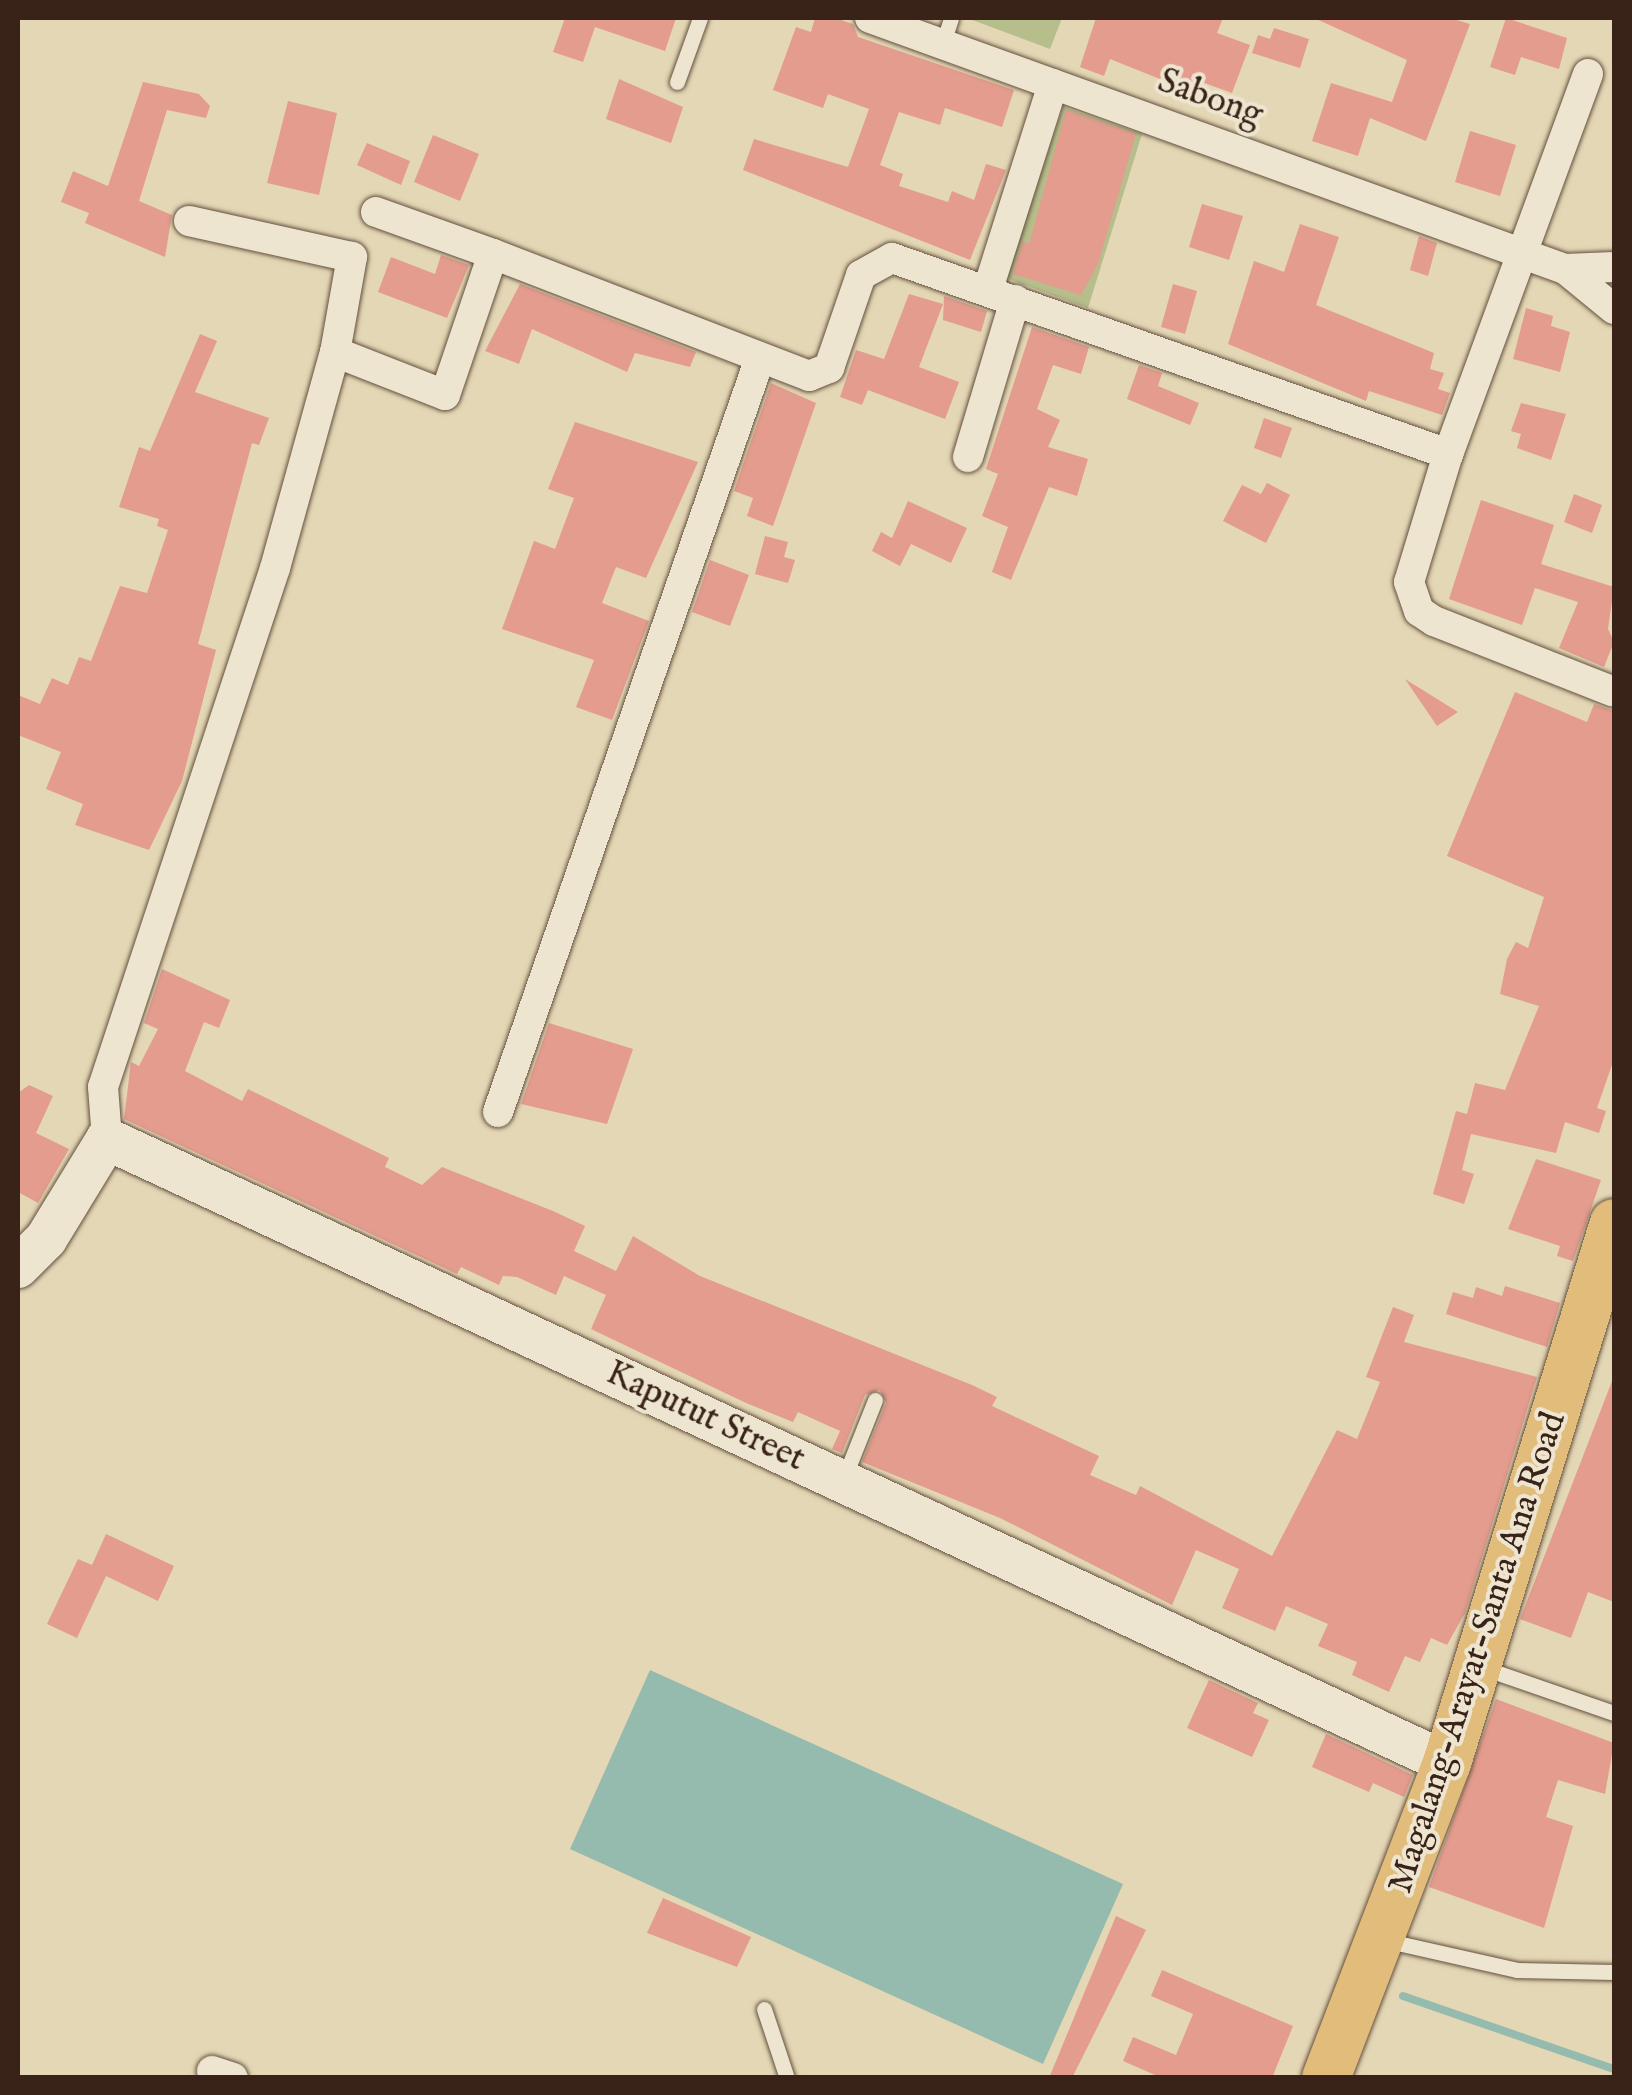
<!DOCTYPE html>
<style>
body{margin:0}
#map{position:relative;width:1632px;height:2095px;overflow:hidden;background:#e4d7b5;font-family:"IM FELL English",serif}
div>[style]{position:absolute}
.green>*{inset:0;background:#b6be8c}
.water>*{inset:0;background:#95baae}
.stream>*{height:8px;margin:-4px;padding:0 4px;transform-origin:4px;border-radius:4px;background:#95baae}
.building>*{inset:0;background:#e39c8e}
.roads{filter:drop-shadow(0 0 2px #64503f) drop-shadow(0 0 2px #64503f)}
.lane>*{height:15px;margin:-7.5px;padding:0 7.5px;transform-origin:7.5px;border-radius:7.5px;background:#ede5cf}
.street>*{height:30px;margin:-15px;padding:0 15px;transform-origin:15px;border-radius:15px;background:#ede5cf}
.secondary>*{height:42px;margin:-21px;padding:0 21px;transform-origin:21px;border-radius:21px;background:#ede5cf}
.primary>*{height:48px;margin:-24px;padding:0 24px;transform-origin:24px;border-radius:24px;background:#e2bc7a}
span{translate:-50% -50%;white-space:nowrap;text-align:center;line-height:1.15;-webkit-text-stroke:8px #ede5cf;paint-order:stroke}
.street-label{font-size:35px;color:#392318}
.frame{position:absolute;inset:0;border:20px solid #392318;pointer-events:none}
</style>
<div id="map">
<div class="green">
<div style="clip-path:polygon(967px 18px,1062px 18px,1050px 49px)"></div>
<div style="clip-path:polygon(1063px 107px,1142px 134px,1088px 308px,1006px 278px)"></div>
</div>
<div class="water">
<div style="clip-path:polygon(650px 1670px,1123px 1884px,1043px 2064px,570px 1849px)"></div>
</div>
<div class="stream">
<div style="left:1403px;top:1996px;width:223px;rotate:19.1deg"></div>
</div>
<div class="building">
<div style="clip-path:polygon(565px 18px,676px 18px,665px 51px,595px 27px,583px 62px,553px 52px)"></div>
<div style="clip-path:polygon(815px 18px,835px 18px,853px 24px,858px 37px,1014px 90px,1002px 127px,945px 108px,940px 125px,899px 112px,880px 165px,903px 174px,899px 186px,948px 202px,952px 191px,974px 200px,986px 164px,1006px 170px,970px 260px,743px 170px,754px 139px,848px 167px,869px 109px,828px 94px,823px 108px,773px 90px,796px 27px,811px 32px)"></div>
<div style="clip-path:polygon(1096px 18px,1223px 18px,1217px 33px,1250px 45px,1232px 93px,1199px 81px,1195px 93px,1110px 59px,1104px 76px,1080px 67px)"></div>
<div style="clip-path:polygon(1314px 18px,1450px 18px,1470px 24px,1426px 141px,1370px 118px,1358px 156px,1312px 141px,1331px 83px,1392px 102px,1407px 60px)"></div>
<div style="clip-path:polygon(1506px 18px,1567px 38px,1559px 69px,1521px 57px,1515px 75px,1490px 67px)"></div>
<div style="clip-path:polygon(1274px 28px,1309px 39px,1300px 68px,1252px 53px,1258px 35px,1270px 39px)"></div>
<div style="clip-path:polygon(619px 79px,683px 107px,671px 143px,606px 119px)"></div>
<div style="clip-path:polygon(143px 82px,199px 94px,210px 106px,206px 118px,167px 110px,139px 201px,172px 215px,165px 257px,85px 223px,89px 213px,61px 202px,73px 171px,108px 186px)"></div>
<div style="clip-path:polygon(288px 101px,337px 113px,319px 195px,267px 183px)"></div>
<div style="clip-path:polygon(1066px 110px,1136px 134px,1098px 264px,1081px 295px,1013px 274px,1023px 241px,1029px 244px)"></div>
<div style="clip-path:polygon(1470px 131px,1516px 145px,1500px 196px,1455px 182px)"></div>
<div style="clip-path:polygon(433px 135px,479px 154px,460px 201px,414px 182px)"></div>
<div style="clip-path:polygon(367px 143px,410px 161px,401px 185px,357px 165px)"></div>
<div style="clip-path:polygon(1202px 204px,1243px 216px,1229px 260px,1189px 247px)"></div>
<div style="clip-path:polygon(1300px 224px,1339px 237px,1316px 305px,1434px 353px,1430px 369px,1444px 373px,1438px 389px,1450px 393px,1442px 415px,1369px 391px,1366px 401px,1228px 344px,1254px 261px,1284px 272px)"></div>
<div style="clip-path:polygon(1419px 236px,1437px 243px,1428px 276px,1410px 270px)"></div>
<div style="clip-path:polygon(441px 255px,469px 265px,447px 318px,378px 292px,391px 257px,435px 274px)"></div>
<div style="clip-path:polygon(520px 284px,696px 352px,690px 367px,635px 353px,627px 372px,532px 329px,519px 364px,485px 351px)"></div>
<div style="clip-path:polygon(1173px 284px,1197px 291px,1185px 334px,1161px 327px)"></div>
<div style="clip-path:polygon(909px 294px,943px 304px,919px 367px,959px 382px,945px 419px,868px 390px,862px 405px,840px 397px,856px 350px,884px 359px)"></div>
<div style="clip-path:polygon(944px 296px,987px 311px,981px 332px,943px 320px)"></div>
<div style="clip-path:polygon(1526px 308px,1553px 316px,1551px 326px,1570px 332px,1560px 372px,1513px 359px)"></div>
<div style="clip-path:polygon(1032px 327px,1089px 347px,1081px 374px,1053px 365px,1037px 409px,1060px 420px,1048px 447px,1088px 459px,1077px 496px,1049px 487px,1011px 580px,992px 572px,1008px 527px,982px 516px,998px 474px,986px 469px)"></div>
<div style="clip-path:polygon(200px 334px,217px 341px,195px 392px,269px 418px,259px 445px,252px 443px,198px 644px,216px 650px,182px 781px,149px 850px,75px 825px,83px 804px,46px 789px,61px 752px,18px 735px,18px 695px,40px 704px,52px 678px,68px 685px,79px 657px,91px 661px,120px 586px,147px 593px,168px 530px,157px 526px,159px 519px,119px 507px,139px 447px,150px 451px)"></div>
<div style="clip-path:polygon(1139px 365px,1162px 373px,1158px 386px,1199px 403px,1190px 425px,1127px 399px)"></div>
<div style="clip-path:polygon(771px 383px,816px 403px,773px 526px,747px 516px,753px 498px,734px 491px)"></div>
<div style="clip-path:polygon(1521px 403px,1566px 414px,1551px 460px,1517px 448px,1521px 434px,1511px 431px)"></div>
<div style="clip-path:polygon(1264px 418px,1292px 428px,1281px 458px,1254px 448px)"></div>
<div style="clip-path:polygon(575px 422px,698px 462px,646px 578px,616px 567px,602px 603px,649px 621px,612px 720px,576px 707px,594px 660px,502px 629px,534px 541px,555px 549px,574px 498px,548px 489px)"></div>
<div style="clip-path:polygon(1267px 483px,1290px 495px,1266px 543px,1223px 521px,1242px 485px,1261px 494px)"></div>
<div style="clip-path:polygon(1574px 494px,1602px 505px,1592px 533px,1564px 522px)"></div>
<div style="clip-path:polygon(1481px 500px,1554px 525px,1541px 564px,1614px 587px,1608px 629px,1614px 642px,1604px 667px,1559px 648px,1578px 602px,1535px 588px,1522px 625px,1449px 599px)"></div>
<div style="clip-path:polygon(908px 501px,967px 528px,951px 563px,911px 544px,900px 566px,872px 551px,881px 532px,892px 538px)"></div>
<div style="clip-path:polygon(765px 536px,788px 542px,784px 557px,795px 560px,788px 583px,755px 574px)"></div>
<div style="clip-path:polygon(710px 560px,749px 575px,730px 626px,692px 612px)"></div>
<div style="clip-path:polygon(1405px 679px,1458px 712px,1437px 726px)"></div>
<div style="clip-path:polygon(1515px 692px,1587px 722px,1594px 704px,1614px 711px,1614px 1059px,1597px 1108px,1606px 1111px,1599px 1133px,1565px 1122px,1556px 1153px,1471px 1134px,1462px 1170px,1474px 1174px,1464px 1204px,1433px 1194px,1456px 1111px,1467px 1114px,1475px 1083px,1505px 1090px,1539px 1006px,1500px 994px,1507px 959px,1516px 942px,1528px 948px,1544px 897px,1447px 856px)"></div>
<div style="clip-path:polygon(162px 969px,230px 1000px,219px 1028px,204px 1022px,185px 1071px,242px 1101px,248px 1089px,389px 1158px,385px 1167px,422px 1185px,442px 1167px,553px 1211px,585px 1226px,574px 1251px,616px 1271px,633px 1236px,700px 1276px,972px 1385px,997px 1397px,992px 1406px,1099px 1456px,1090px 1475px,1136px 1495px,1140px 1486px,1272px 1556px,1337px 1430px,1357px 1439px,1380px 1382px,1366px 1377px,1393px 1307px,1414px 1315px,1404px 1342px,1537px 1377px,1465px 1613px,1447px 1645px,1431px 1638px,1420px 1662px,1405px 1656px,1389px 1692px,1352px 1675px,1357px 1662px,1318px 1646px,1328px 1624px,1286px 1606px,1275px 1631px,1222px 1608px,1239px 1569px,1196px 1550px,1172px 1605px,1000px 1518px,862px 1462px,886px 1403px,880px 1390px,865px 1395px,842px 1453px,832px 1449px,840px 1431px,798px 1412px,793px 1422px,746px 1403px,591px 1329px,606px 1295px,564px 1276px,556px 1295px,517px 1277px,503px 1276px,499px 1285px,461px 1267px,457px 1274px,124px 1119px,131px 1062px,139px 1066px,158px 1029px,144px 1023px)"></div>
<div style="clip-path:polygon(549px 1023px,633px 1049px,607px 1124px,521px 1104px)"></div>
<div style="clip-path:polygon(29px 1085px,53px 1096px,36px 1133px,69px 1149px,38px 1203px,18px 1192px,18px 1093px)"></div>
<div style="clip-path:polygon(1536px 1159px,1601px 1180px,1573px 1261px,1557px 1256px,1560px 1246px,1508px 1229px)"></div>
<div style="clip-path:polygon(1505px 1286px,1560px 1303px,1547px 1347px,1446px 1314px,1453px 1292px,1473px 1298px,1476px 1287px,1502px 1296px)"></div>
<div style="clip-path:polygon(1614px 1376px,1614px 1602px,1588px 1592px,1571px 1638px,1520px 1619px)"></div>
<div style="clip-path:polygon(106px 1534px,174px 1566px,158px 1601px,106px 1576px,77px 1638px,47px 1624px,78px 1559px,92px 1565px)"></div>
<div style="clip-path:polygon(1209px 1680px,1258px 1703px,1253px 1713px,1269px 1720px,1252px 1757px,1187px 1728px)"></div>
<div style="clip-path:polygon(1496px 1699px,1614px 1743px,1605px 1794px,1558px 1780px,1546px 1817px,1573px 1826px,1544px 1928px,1429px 1887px)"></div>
<div style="clip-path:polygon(1326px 1734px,1413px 1775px,1404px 1797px,1373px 1783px,1369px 1792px,1312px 1767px)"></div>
<div style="clip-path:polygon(663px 1898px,751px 1937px,737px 1967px,647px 1933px)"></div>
<div style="clip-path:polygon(1116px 1916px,1146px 1930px,1072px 2078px,1049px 2078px)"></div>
<div style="clip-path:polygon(1162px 1970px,1293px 2026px,1272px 2078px,1162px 2078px,1123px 2061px,1133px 2037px,1176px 2055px,1193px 2014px,1151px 1996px)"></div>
</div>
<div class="roads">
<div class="lane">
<div style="left:943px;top:43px;width:26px;rotate:-72deg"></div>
<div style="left:677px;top:82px;width:68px;rotate:-70.2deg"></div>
<div style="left:844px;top:1478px;width:84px;rotate:-68.3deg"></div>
<div style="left:1481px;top:1667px;width:141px;rotate:19.1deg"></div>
<div style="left:1384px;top:1940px;width:136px;rotate:12.7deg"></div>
<div style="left:1517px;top:1970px;width:97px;rotate:1.2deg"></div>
<div style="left:764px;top:2009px;width:73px;rotate:71.6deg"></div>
</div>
<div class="street">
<div style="left:870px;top:18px;width:739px;rotate:19.86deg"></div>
<div style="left:1565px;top:269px;width:49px;rotate:-2.3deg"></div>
<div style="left:1588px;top:74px;width:405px;rotate:110.2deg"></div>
<div style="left:1448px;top:454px;width:134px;rotate:106.9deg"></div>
<div style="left:1409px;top:582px;width:31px;rotate:71deg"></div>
<div style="left:1419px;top:611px;width:18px;rotate:34deg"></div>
<div style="left:1434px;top:621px;width:193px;rotate:21.5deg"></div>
<div style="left:376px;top:212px;width:124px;rotate:19.7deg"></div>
<div style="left:189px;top:221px;width:167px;rotate:12.5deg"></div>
<div style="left:352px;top:257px;width:97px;rotate:100.1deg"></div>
<div style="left:1565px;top:269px;width:63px;rotate:39.2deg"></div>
<div style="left:988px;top:289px;width:215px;rotate:-72.4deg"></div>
<div style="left:968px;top:457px;width:164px;rotate:-73.3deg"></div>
<div style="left:498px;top:1112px;width:795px;rotate:-70.84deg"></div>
<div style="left:107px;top:1139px;width:52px;rotate:-94.4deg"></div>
<div style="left:103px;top:1087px;width:547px;rotate:-71.66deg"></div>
<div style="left:275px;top:568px;width:224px;rotate:-74.5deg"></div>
<div style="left:335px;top:352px;width:118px;rotate:21.4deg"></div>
<div style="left:445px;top:395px;width:149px;rotate:-71.2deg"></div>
<div style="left:493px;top:254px;width:339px;rotate:21.1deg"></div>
<div style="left:809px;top:376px;width:22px;rotate:-22deg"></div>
<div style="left:829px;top:368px;width:98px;rotate:-71deg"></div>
<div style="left:861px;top:275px;width:35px;rotate:-29deg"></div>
<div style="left:892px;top:258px;width:590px;rotate:19.42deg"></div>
<div style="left:212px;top:2071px;width:22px;rotate:18deg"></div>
</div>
<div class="secondary">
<div style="left:18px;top:1267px;width:40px;rotate:-45deg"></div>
<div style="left:46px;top:1239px;width:117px;rotate:-58.6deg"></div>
<div style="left:107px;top:1139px;width:1478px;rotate:24.97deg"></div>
</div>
<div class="primary">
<div style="left:1326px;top:2078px;width:337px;rotate:-69deg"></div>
<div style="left:1447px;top:1763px;width:565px;rotate:-72.82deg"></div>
</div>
</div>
<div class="street-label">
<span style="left:1210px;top:99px;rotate:20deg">Sabong</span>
<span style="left:705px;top:1417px;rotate:25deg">Kaputut Street</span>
<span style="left:1478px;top:1653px;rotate:-72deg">Magalang-Arayat-Santa Ana Road</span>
</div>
<div class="frame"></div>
</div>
